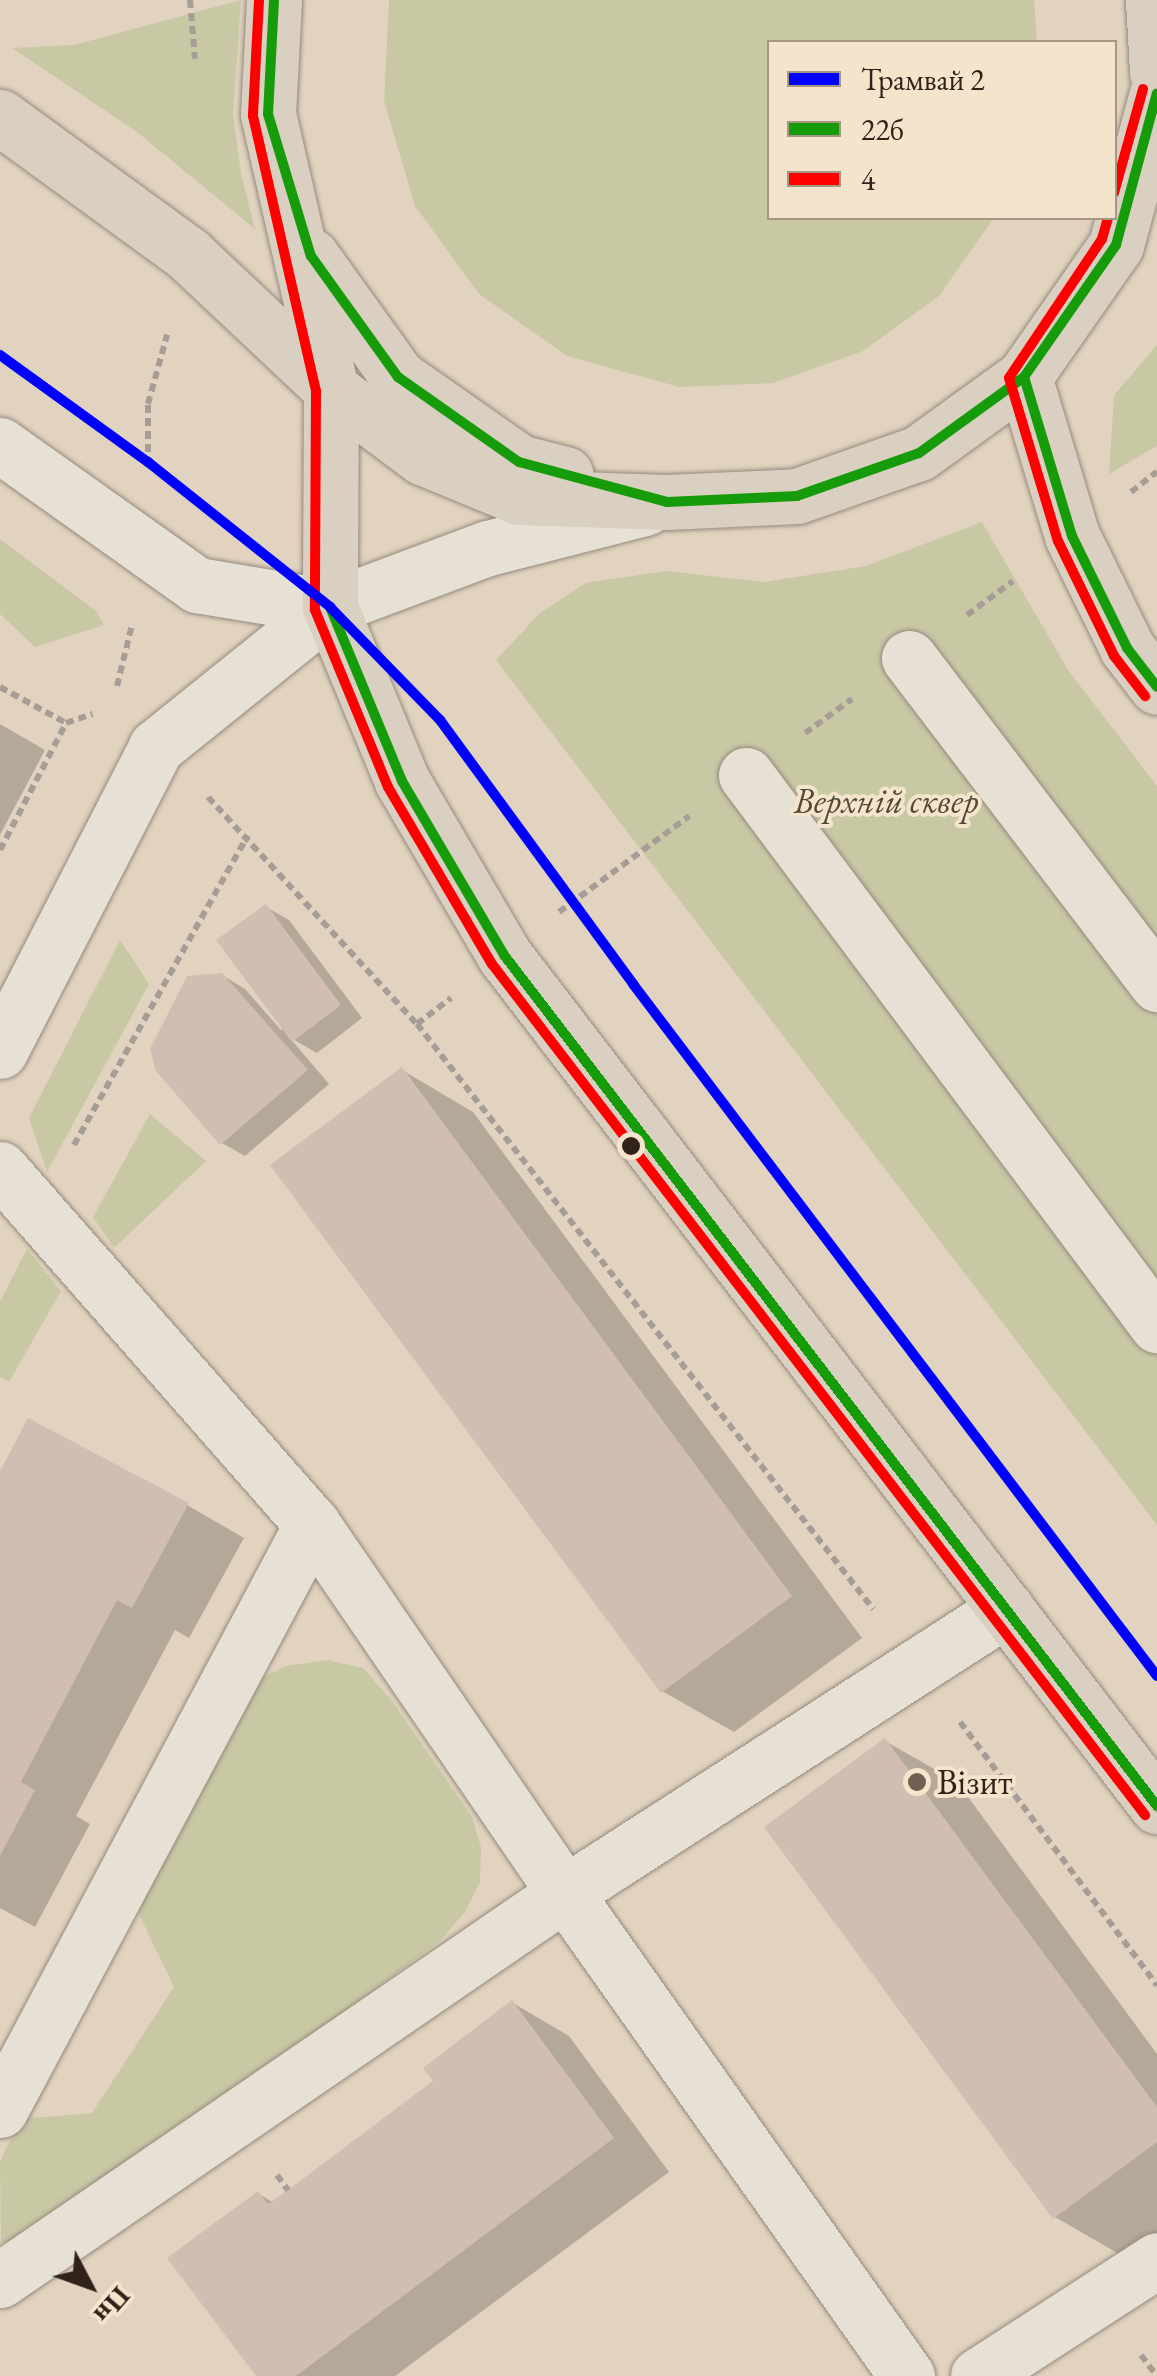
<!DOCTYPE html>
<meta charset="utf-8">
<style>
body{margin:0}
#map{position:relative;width:1157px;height:2376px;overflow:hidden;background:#e1d3bf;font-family:"EB Garamond",serif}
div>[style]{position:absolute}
.green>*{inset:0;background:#c9c8a5}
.shadow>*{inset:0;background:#0003}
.building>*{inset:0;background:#cfbeb1}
.path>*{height:6px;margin-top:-3px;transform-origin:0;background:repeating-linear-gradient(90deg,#a69e96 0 8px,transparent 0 13px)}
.roads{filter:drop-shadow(0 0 2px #948a7e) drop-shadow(0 0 2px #948a7e)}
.minor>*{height:55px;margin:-27.5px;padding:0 27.5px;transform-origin:27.5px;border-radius:27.5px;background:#e7e0d5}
.major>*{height:55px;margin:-27.5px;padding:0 27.5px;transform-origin:27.5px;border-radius:27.5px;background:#dad0c1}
.bus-1>*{height:10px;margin:-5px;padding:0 5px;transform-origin:5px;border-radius:5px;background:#169c0b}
.bus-2>*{height:10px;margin:-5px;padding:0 5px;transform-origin:5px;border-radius:5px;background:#ff0001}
.tram-1>*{height:10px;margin:-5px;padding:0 5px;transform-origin:5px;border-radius:5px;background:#00f}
.dots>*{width:28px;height:28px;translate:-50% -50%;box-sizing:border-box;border:5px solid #f5e4cc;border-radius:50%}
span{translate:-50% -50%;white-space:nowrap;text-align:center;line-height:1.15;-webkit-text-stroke:8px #f5e4cc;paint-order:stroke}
.park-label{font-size:35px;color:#514936;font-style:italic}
.poi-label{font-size:35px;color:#302218}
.left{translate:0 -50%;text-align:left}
.legend{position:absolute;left:767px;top:40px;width:350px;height:180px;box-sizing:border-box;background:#f5e4cc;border:2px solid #a69684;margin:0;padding:12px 18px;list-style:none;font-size:30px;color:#302218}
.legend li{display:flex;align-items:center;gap:20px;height:50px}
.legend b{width:50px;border:2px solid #a69684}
.north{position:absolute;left:40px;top:2236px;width:100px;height:100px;-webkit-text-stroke:8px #f5e4cc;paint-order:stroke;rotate:131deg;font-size:28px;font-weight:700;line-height:40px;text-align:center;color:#302218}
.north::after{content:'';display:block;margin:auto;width:35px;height:45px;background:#302218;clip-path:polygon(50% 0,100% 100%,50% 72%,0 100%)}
</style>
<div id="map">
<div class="green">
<div style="clip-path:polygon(241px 0,233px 114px,241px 173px,255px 229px,137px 132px,12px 48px,74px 45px)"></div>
<div style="clip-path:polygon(389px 0,1034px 0,1037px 42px,770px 42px,770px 218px,994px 218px,939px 296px,863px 351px,773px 383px,679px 387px,567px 356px,479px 294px,415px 206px,384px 101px)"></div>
<div style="clip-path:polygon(1157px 345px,1157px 446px,1109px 474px,1114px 395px)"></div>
<div style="clip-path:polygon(982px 522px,1068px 670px,1157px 786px,1157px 1525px,496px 660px,539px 614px,585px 583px,667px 571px,764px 582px,866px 566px)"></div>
<div style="clip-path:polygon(0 539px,96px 611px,104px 625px,35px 647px,0 614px)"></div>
<div style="clip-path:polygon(120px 940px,149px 984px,47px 1172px,29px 1118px)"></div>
<div style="clip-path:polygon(150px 1114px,206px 1161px,114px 1248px,93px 1217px)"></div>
<div style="clip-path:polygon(27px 1249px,61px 1291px,9px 1382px,0 1377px,0 1302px)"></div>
<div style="clip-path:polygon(327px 1660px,363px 1668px,392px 1701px,472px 1817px,481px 1847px,480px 1882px,465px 1912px,441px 1940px,41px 2237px,1px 2242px,0 2161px,21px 2119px,92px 2113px,174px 1987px,134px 1904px,257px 1679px,287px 1666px)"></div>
</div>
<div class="shadow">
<div style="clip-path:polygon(0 724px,45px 750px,0 835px)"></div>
<div style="clip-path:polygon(266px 907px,289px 920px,362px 1018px,317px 1053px,289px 1037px,329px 1084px,245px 1156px,222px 1143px,222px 975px,245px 989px,281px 1030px,284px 1027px)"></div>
<div style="clip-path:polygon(402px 1070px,473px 1112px,862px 1638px,734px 1732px,662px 1691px)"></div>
<div style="clip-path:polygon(0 1476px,187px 1505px,244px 1538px,189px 1638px,175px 1630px,76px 1816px,90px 1824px,35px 1927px,0 1908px)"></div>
<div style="clip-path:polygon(885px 1741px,957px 1782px,1157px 2054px,1157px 2236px,1126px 2258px,1055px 2217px)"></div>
<div style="clip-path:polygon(513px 2003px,569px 2036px,669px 2172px,395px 2376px,259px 2376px,259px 2194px,274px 2203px,436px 2082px)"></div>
</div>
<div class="building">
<div style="clip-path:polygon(266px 904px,341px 1005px,292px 1042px,216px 940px)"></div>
<div style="clip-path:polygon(222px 973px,308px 1070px,220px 1145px,156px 1071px,150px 1049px,187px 976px)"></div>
<div style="clip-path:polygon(402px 1067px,792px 1596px,661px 1693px,270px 1165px)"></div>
<div style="clip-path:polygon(28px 1418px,189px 1503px,132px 1608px,117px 1600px,21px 1782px,35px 1790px,0 1856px,0 1471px)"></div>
<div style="clip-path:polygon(885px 1738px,1157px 2107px,1157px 2142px,1053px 2219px,764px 1827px)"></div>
<div style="clip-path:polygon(512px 2000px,614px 2138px,296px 2376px,256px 2376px,167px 2258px,258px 2191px,268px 2204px,288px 2190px,433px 2081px,423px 2068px)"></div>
</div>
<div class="path">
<div style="left:190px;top:0;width:59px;rotate:85.2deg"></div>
<div style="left:148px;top:465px;width:61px;rotate:-90deg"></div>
<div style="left:148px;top:404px;width:72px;rotate:-74.6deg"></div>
<div style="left:1131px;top:492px;width:33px;rotate:-38deg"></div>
<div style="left:967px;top:615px;width:57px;rotate:-36.5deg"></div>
<div style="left:117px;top:686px;width:63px;rotate:-76.2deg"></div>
<div style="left:0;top:687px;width:75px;rotate:28.6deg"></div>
<div style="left:66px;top:723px;width:28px;rotate:-19deg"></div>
<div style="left:805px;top:733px;width:58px;rotate:-35.9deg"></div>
<div style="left:208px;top:797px;width:309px;rotate:47.4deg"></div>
<div style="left:417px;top:1024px;width:43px;rotate:-37.4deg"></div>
<div style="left:0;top:850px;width:143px;rotate:-62.5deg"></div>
<div style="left:559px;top:912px;width:162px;rotate:-36.4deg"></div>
<div style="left:417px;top:1024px;width:742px;rotate:52.06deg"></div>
<div style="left:74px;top:1145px;width:355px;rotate:-60.7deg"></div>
<div style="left:960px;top:1722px;width:329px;rotate:53.2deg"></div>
<div style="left:277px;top:2175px;width:19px;rotate:54deg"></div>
<div style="left:1141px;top:2355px;width:26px;rotate:53deg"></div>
</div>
<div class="roads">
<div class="minor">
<div style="left:0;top:445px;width:242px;rotate:35.4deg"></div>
<div style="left:197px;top:585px;width:135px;rotate:9.4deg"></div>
<div style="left:330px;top:607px;width:169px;rotate:-20.5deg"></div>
<div style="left:488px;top:548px;width:162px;rotate:-14.3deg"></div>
<div style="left:909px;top:658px;width:410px;rotate:52.7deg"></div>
<div style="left:746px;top:775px;width:687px;rotate:53.23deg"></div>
<div style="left:0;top:1051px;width:342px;rotate:-62.8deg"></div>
<div style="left:156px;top:747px;width:223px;rotate:-38.8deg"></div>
<div style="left:0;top:1169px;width:473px;rotate:48.7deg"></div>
<div style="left:312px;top:1524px;width:447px;rotate:55.6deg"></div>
<div style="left:565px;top:1893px;width:592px;rotate:54.7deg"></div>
<div style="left:0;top:2110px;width:664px;rotate:-61.97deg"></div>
<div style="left:0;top:2280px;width:685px;rotate:-34.41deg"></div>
<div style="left:565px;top:1893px;width:525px;rotate:-32.78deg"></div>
<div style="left:978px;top:2376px;width:213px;rotate:-32.9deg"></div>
</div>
<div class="major">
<div style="left:274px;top:0;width:114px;rotate:93deg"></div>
<div style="left:268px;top:114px;width:282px;rotate:77.1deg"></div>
<div style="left:331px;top:389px;width:218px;rotate:90.3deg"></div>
<div style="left:330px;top:607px;width:188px;rotate:67.5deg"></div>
<div style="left:402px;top:781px;width:202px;rotate:59.6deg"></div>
<div style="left:504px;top:955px;width:1073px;rotate:52.5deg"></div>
<div style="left:1153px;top:0;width:72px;rotate:86.8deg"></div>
<div style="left:0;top:117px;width:234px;rotate:36.1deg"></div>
<div style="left:189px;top:255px;width:195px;rotate:43.3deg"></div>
<div style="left:331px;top:389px;width:114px;rotate:36.8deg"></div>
<div style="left:422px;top:457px;width:105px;rotate:22.4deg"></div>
<div style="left:519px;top:497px;width:148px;rotate:1.9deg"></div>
<div style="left:667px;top:502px;width:130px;rotate:-2.6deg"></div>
<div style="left:797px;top:496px;width:129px;rotate:-19.4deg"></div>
<div style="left:919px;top:453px;width:130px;rotate:-35.9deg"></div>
<div style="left:1024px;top:377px;width:161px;rotate:-55.1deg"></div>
<div style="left:1116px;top:245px;width:157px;rotate:-74.9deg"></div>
<div style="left:311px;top:256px;width:149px;rotate:54.3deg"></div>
<div style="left:398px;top:377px;width:148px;rotate:35.1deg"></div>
<div style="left:519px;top:462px;width:48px;rotate:14.6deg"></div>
<div style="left:1024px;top:377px;width:166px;rotate:73.2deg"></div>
<div style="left:1072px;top:536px;width:125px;rotate:63.8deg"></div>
<div style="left:1127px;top:648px;width:49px;rotate:52.4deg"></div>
</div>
</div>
<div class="bus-1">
<div style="left:274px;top:0;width:114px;rotate:93deg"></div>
<div style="left:268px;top:114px;width:148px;rotate:73.2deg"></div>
<div style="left:311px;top:256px;width:149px;rotate:54.3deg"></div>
<div style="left:398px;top:377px;width:148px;rotate:35.1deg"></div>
<div style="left:519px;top:462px;width:153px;rotate:15.1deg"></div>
<div style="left:667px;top:502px;width:130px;rotate:-2.6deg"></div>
<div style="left:797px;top:496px;width:129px;rotate:-19.4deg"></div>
<div style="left:919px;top:453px;width:130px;rotate:-35.9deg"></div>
<div style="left:1024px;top:377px;width:161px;rotate:-55.1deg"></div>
<div style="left:1116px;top:245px;width:157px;rotate:-74.9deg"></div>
<div style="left:1024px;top:377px;width:166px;rotate:73.2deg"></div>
<div style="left:1072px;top:536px;width:125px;rotate:63.8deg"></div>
<div style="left:1127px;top:648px;width:49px;rotate:52.4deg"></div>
<div style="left:330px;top:607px;width:188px;rotate:67.5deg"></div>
<div style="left:402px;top:781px;width:202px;rotate:59.6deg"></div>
<div style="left:504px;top:955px;width:1073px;rotate:52.5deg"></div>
</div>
<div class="bus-2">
<div style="left:259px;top:0;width:116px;rotate:93deg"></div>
<div style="left:253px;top:116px;width:282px;rotate:77.1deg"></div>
<div style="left:316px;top:391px;width:219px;rotate:90.3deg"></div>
<div style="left:315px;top:610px;width:191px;rotate:67.6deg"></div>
<div style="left:388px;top:787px;width:205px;rotate:59.6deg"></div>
<div style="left:492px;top:964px;width:1073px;rotate:52.5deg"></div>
<div style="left:1114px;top:193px;width:108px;rotate:-74.4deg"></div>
<div style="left:1108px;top:218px;width:22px;rotate:106deg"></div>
<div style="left:1102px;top:239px;width:167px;rotate:123.8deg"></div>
<div style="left:1009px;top:378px;width:170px;rotate:73.3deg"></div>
<div style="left:1058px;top:541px;width:128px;rotate:64deg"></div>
<div style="left:1114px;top:656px;width:51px;rotate:52.2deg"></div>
</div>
<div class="tram-1">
<div style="left:0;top:355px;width:183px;rotate:35.9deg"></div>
<div style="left:148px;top:462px;width:233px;rotate:38.5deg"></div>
<div style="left:330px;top:607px;width:158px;rotate:45.8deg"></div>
<div style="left:440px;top:720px;width:327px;rotate:53.8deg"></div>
<div style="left:633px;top:984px;width:868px;rotate:52.87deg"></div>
</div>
<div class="dots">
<div style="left:631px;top:1146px;background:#302218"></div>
<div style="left:917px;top:1782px;background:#6e6052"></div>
</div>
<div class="park-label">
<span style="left:886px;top:801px">Верхній сквер</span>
</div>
<div class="poi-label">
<span class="left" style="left:937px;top:1782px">Візит</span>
</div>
<ul class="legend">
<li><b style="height:12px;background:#00f"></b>Трамвай 2</li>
<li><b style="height:12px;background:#169c0b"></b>22б</li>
<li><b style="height:12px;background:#ff0001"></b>4</li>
</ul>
<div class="north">Пн</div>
</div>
